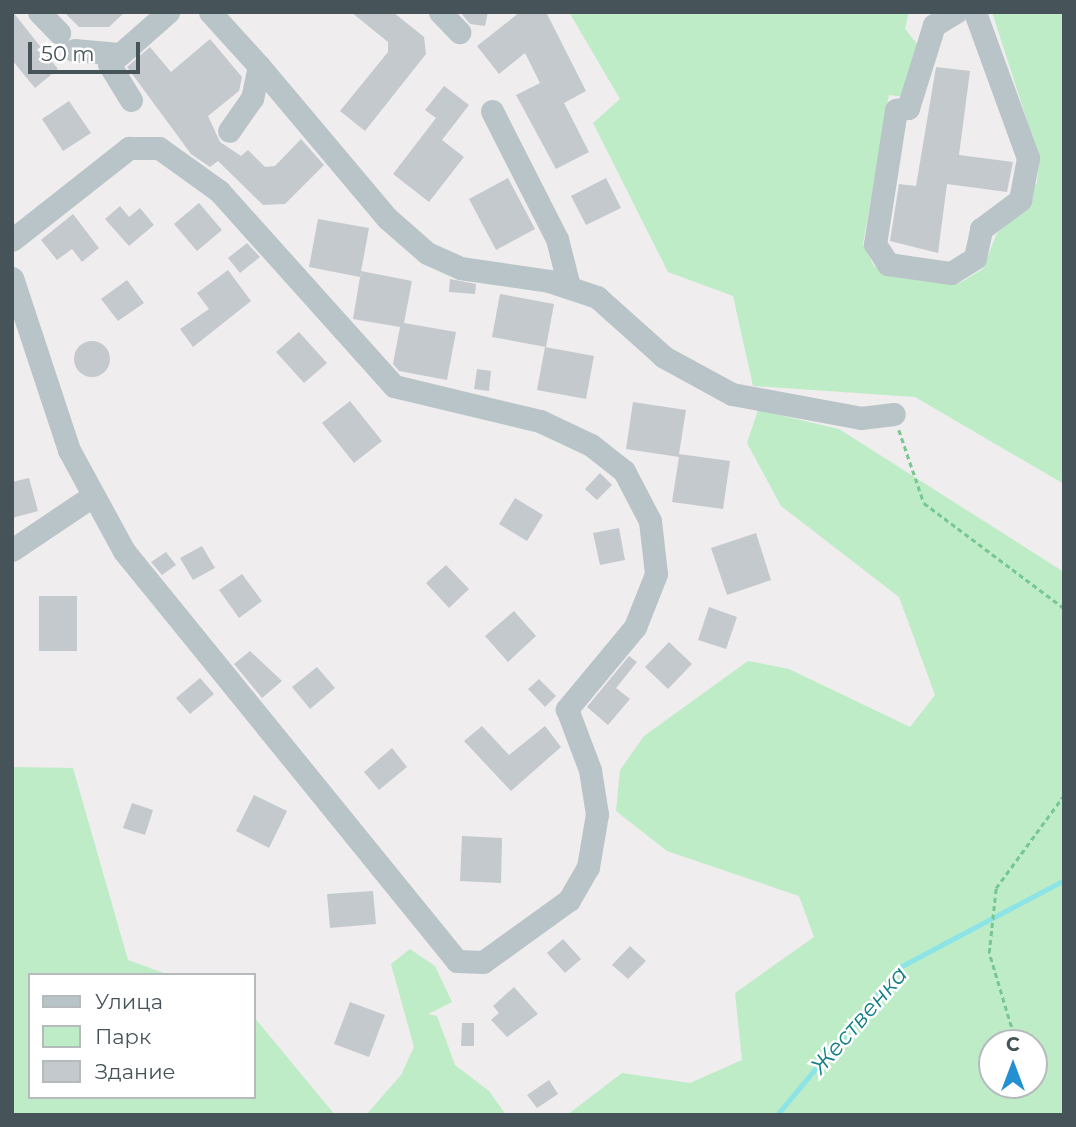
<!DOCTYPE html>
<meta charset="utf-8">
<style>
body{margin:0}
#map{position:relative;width:1076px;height:1127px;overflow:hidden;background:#f0edee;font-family:Montserrat,sans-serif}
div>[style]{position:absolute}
.green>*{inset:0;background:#bdecc7}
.stream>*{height:4.5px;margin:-2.25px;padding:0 2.25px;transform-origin:2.25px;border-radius:2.25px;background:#8de4e6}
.building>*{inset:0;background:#c4c9cd}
.round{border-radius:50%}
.path>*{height:2.5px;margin-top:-1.25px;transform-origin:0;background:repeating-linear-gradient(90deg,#77c791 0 5px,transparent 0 8.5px)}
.minor>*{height:23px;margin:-11.5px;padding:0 11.5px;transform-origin:11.5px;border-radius:11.5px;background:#b9c4c9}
span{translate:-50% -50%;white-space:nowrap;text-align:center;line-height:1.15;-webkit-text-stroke:5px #fff;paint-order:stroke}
.water-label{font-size:23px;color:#137f83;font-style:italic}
.frame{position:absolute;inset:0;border:14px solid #465459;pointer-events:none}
.legend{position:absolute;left:28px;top:973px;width:228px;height:126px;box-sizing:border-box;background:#fff;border:2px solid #b5bbbd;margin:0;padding:9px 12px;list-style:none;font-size:21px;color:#465459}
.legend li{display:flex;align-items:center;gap:14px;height:35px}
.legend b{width:35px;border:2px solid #b5bbbd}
.north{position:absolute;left:978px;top:1029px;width:70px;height:70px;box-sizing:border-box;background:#fff;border:2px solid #b5bbbd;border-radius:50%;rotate:0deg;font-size:19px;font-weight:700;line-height:28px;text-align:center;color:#465459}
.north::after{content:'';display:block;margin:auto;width:24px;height:32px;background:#2390d4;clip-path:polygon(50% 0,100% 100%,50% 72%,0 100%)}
.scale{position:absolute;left:28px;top:42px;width:112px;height:32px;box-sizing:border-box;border:4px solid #465459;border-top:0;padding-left:9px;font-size:21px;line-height:24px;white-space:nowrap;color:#465459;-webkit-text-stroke:5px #fff;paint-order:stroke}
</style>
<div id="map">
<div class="green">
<div style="clip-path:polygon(569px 12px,909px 12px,905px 29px,918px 45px,904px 97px,889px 95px,863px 244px,874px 266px,893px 276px,958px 284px,983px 269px,996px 235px,1037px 183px,1039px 158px,992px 12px,1064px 12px,1064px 484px,915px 397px,753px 386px,733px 296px,668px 272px,593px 123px,620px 99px)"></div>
<div style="clip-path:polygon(evenodd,758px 410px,839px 429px,1064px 572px,1064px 1115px,567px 1115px,622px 1073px,690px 1083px,742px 1060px,735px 993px,814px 937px,799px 896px,667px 851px,616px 811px,620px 770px,644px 736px,748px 661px,789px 669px,910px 727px,935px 695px,899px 597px,781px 506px,747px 443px,758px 410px,992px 1043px,1034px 1043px,1034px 1085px,992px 1085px,992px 1043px)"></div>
<div style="clip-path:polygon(12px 767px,73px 768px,128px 960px,169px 975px,30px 975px,30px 1097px,254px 1097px,254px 1017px,335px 1115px,12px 1115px)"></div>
<div style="clip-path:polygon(410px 949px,435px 966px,452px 1002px,428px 1014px,437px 1016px,455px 1065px,489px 1091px,506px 1115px,366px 1115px,401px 1075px,414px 1047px,391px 964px)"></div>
</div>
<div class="stream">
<div style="left:777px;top:1115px;width:192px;rotate:-50.3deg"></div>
<div style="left:900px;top:967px;width:186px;rotate:-27.9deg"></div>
</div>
<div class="building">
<div style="clip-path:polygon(13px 12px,58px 69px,35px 88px,12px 60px)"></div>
<div style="clip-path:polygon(64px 12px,125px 12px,109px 27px,79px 27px)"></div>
<div style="clip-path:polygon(351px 12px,393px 12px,424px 37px,426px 54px,365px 131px,340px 111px,388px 52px,388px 42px)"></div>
<div style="clip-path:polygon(460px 12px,488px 12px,485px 26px,470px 24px)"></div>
<div style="clip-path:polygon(520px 12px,546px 12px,586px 91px,564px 103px,589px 152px,556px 169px,516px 95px,540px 83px,525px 53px,499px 74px,477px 46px)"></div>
<div style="clip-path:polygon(210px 39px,242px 77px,239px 91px,208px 116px,220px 142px,241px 156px,248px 150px,265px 167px,275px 166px,301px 139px,324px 165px,285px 204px,263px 205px,218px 161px,210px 167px,191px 154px,127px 67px,150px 47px,171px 72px)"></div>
<div style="clip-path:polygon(936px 67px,970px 71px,959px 155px,1013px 162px,1007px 192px,947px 184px,938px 253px,890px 241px,899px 184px,916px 186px)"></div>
<div style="clip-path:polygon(444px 86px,469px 105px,442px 140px,464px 157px,429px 202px,393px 174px,436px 118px,425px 110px)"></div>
<div style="clip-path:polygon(69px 101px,91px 133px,63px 151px,42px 119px)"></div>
<div style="clip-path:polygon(508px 178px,535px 229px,496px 250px,469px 199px)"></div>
<div style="clip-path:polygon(606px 178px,621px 208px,586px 225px,571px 196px)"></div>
<div style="clip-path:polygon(199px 203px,222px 230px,197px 251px,174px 224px)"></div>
<div style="clip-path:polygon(120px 206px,129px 217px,140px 208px,154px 225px,129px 246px,105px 219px)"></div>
<div style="clip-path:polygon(73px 214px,99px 248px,82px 262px,72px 249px,57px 260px,41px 240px)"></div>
<div style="clip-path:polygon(318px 219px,369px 228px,360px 277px,309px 267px)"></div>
<div style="clip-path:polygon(247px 243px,260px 257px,240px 273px,228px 258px)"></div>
<div style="clip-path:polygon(228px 270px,251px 301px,193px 347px,180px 329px,209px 309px,197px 293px)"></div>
<div style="clip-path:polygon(361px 271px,412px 281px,404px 323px,456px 332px,447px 380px,399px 371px,393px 364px,400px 327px,353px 319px)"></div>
<div style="clip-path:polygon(450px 279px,476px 284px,475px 294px,449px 292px)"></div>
<div style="clip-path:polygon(127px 280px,144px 303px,118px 321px,101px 299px)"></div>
<div style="clip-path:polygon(500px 294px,554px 304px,546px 347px,492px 337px)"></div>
<div style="clip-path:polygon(299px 332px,327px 363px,304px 383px,276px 352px)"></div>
<div class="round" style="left:74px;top:341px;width:36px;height:36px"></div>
<div style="clip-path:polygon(545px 347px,594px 356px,586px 399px,537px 390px)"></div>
<div style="clip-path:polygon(477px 369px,491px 371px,489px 391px,474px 389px)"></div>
<div style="clip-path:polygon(350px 401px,382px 441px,354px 463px,322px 423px)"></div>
<div style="clip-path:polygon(633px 402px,686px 410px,679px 454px,730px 461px,723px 509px,672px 502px,679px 457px,626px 449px)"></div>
<div style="clip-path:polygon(600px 473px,612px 485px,597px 500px,585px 489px)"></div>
<div style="clip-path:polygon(29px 478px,38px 511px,12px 518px,12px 482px)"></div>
<div style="clip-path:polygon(515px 498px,543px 515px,527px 541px,499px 524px)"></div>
<div style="clip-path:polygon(619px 528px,625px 560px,600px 565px,593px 533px)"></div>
<div style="clip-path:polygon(756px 533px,771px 580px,727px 595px,711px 548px)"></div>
<div style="clip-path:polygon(202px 546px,215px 568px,193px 580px,180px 558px)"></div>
<div style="clip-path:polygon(166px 552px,176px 565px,162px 575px,151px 562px)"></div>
<div style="clip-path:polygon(446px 565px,469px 589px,449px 608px,426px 583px)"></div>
<div style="clip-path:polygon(242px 574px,262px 601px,239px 618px,219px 590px)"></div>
<div style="clip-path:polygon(39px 596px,77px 596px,77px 651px,39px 651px)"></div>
<div style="clip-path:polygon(709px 607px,737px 617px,726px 649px,698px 640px)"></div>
<div style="clip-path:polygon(514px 611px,536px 636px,508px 662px,485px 636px)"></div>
<div style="clip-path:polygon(669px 642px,692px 664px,668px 689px,645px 667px)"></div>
<div style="clip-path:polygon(250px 651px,282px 681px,262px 698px,234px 664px)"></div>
<div style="clip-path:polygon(629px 656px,637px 662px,616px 688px,630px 699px,608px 725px,587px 707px)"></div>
<div style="clip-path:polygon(317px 667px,335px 688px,310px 709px,292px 687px)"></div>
<div style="clip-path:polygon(200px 678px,214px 694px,190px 714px,176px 698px)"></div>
<div style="clip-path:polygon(539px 679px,556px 696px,545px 707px,528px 689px)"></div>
<div style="clip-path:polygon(482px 726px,509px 755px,545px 726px,561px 747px,511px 791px,464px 741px)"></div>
<div style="clip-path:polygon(392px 748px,407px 767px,379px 790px,364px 772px)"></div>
<div style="clip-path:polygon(254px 795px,287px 811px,269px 848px,236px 831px)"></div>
<div style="clip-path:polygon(132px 803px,153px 810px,145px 835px,123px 828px)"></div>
<div style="clip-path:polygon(462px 836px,502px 838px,501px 883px,460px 881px)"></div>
<div style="clip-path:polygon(373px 891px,376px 924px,330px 928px,327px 894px)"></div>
<div style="clip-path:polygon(563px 939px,581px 959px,565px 973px,547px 953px)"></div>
<div style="clip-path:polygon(630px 946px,646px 961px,628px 979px,612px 965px)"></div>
<div style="clip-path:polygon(514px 987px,538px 1014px,507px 1037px,491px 1020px,499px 1013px,493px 1006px)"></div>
<div style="clip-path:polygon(350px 1002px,385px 1015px,369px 1057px,334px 1044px)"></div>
<div style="clip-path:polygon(462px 1023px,474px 1023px,474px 1046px,461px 1046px)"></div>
<div style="clip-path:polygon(549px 1080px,558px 1094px,537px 1108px,527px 1095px)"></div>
</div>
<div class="path">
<div style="left:899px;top:430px;width:77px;rotate:71.1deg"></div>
<div style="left:924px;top:503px;width:175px;rotate:36.9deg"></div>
<div style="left:1016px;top:1043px;width:94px;rotate:-106.7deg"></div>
<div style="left:989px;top:953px;width:65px;rotate:-83.9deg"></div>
<div style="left:996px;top:888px;width:115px;rotate:-53.8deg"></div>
</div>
<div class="minor">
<div style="left:39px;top:12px;width:29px;rotate:46deg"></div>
<div style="left:210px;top:12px;width:73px;rotate:47.8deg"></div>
<div style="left:259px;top:66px;width:33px;rotate:102deg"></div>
<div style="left:252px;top:98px;width:40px;rotate:124.9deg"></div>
<div style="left:440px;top:12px;width:28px;rotate:46deg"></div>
<div style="left:956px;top:12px;width:26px;rotate:149deg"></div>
<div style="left:934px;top:25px;width:87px;rotate:107.4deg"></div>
<div style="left:908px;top:108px;width:12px;rotate:171deg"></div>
<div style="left:896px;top:110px;width:136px;rotate:98.9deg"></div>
<div style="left:875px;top:244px;width:24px;rotate:57deg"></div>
<div style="left:888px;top:264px;width:64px;rotate:8.1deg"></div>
<div style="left:951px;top:273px;width:28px;rotate:-32deg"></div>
<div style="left:975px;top:258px;width:30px;rotate:-78deg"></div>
<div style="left:981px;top:229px;width:49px;rotate:-36.6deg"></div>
<div style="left:1020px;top:200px;width:43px;rotate:-79.2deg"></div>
<div style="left:1028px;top:158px;width:155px;rotate:-110deg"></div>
<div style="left:74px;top:50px;width:45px;rotate:5.1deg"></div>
<div style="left:259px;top:66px;width:199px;rotate:49.9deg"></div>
<div style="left:387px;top:218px;width:53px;rotate:41.2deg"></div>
<div style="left:427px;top:253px;width:36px;rotate:24deg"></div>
<div style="left:460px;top:268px;width:90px;rotate:8.3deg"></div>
<div style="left:549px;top:281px;width:51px;rotate:18.4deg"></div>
<div style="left:597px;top:297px;width:90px;rotate:41.8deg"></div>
<div style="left:664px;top:357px;width:77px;rotate:28.6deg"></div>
<div style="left:732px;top:394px;width:131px;rotate:10.5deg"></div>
<div style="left:861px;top:418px;width:33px;rotate:-7deg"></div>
<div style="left:131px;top:100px;width:42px;rotate:-121.4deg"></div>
<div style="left:109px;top:64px;width:79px;rotate:-41.4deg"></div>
<div style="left:492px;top:111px;width:144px;rotate:63.1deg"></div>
<div style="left:557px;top:239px;width:49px;rotate:75.7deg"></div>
<div style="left:12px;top:240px;width:149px;rotate:-38.2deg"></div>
<div style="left:129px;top:148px;width:30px"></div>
<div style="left:159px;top:148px;width:74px;rotate:35.6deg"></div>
<div style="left:219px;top:191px;width:262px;rotate:48.1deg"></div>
<div style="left:394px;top:386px;width:150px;rotate:13.5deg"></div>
<div style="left:540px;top:421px;width:56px;rotate:25.2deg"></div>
<div style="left:591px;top:445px;width:42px;rotate:38.2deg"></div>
<div style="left:624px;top:471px;width:56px;rotate:62.5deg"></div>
<div style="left:650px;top:521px;width:53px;rotate:83.5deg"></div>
<div style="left:656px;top:574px;width:57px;rotate:111.6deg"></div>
<div style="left:635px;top:627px;width:107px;rotate:129.7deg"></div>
<div style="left:567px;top:709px;width:65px;rotate:69.3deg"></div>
<div style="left:590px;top:770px;width:45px;rotate:81deg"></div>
<div style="left:597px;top:814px;width:54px;rotate:99.6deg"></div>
<div style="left:588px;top:867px;width:38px;rotate:120deg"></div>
<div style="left:569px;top:900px;width:106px;rotate:144.2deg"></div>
<div style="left:483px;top:962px;width:26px;rotate:-178deg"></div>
<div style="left:457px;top:961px;width:528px;rotate:-129.08deg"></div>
<div style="left:124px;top:551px;width:115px;rotate:-118.6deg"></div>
<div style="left:69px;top:450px;width:181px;rotate:-108.3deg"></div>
<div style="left:12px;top:550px;width:95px;rotate:-33.9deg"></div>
</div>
<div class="water-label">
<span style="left:859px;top:1020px;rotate:-49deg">Жественка</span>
</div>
<div class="frame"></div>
<ul class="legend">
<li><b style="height:9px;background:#b9c4c9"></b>Улица</li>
<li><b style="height:19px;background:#bdecc7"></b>Парк</li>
<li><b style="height:19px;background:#c4c9cd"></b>Здание</li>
</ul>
<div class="north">С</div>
<div class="scale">50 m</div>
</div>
